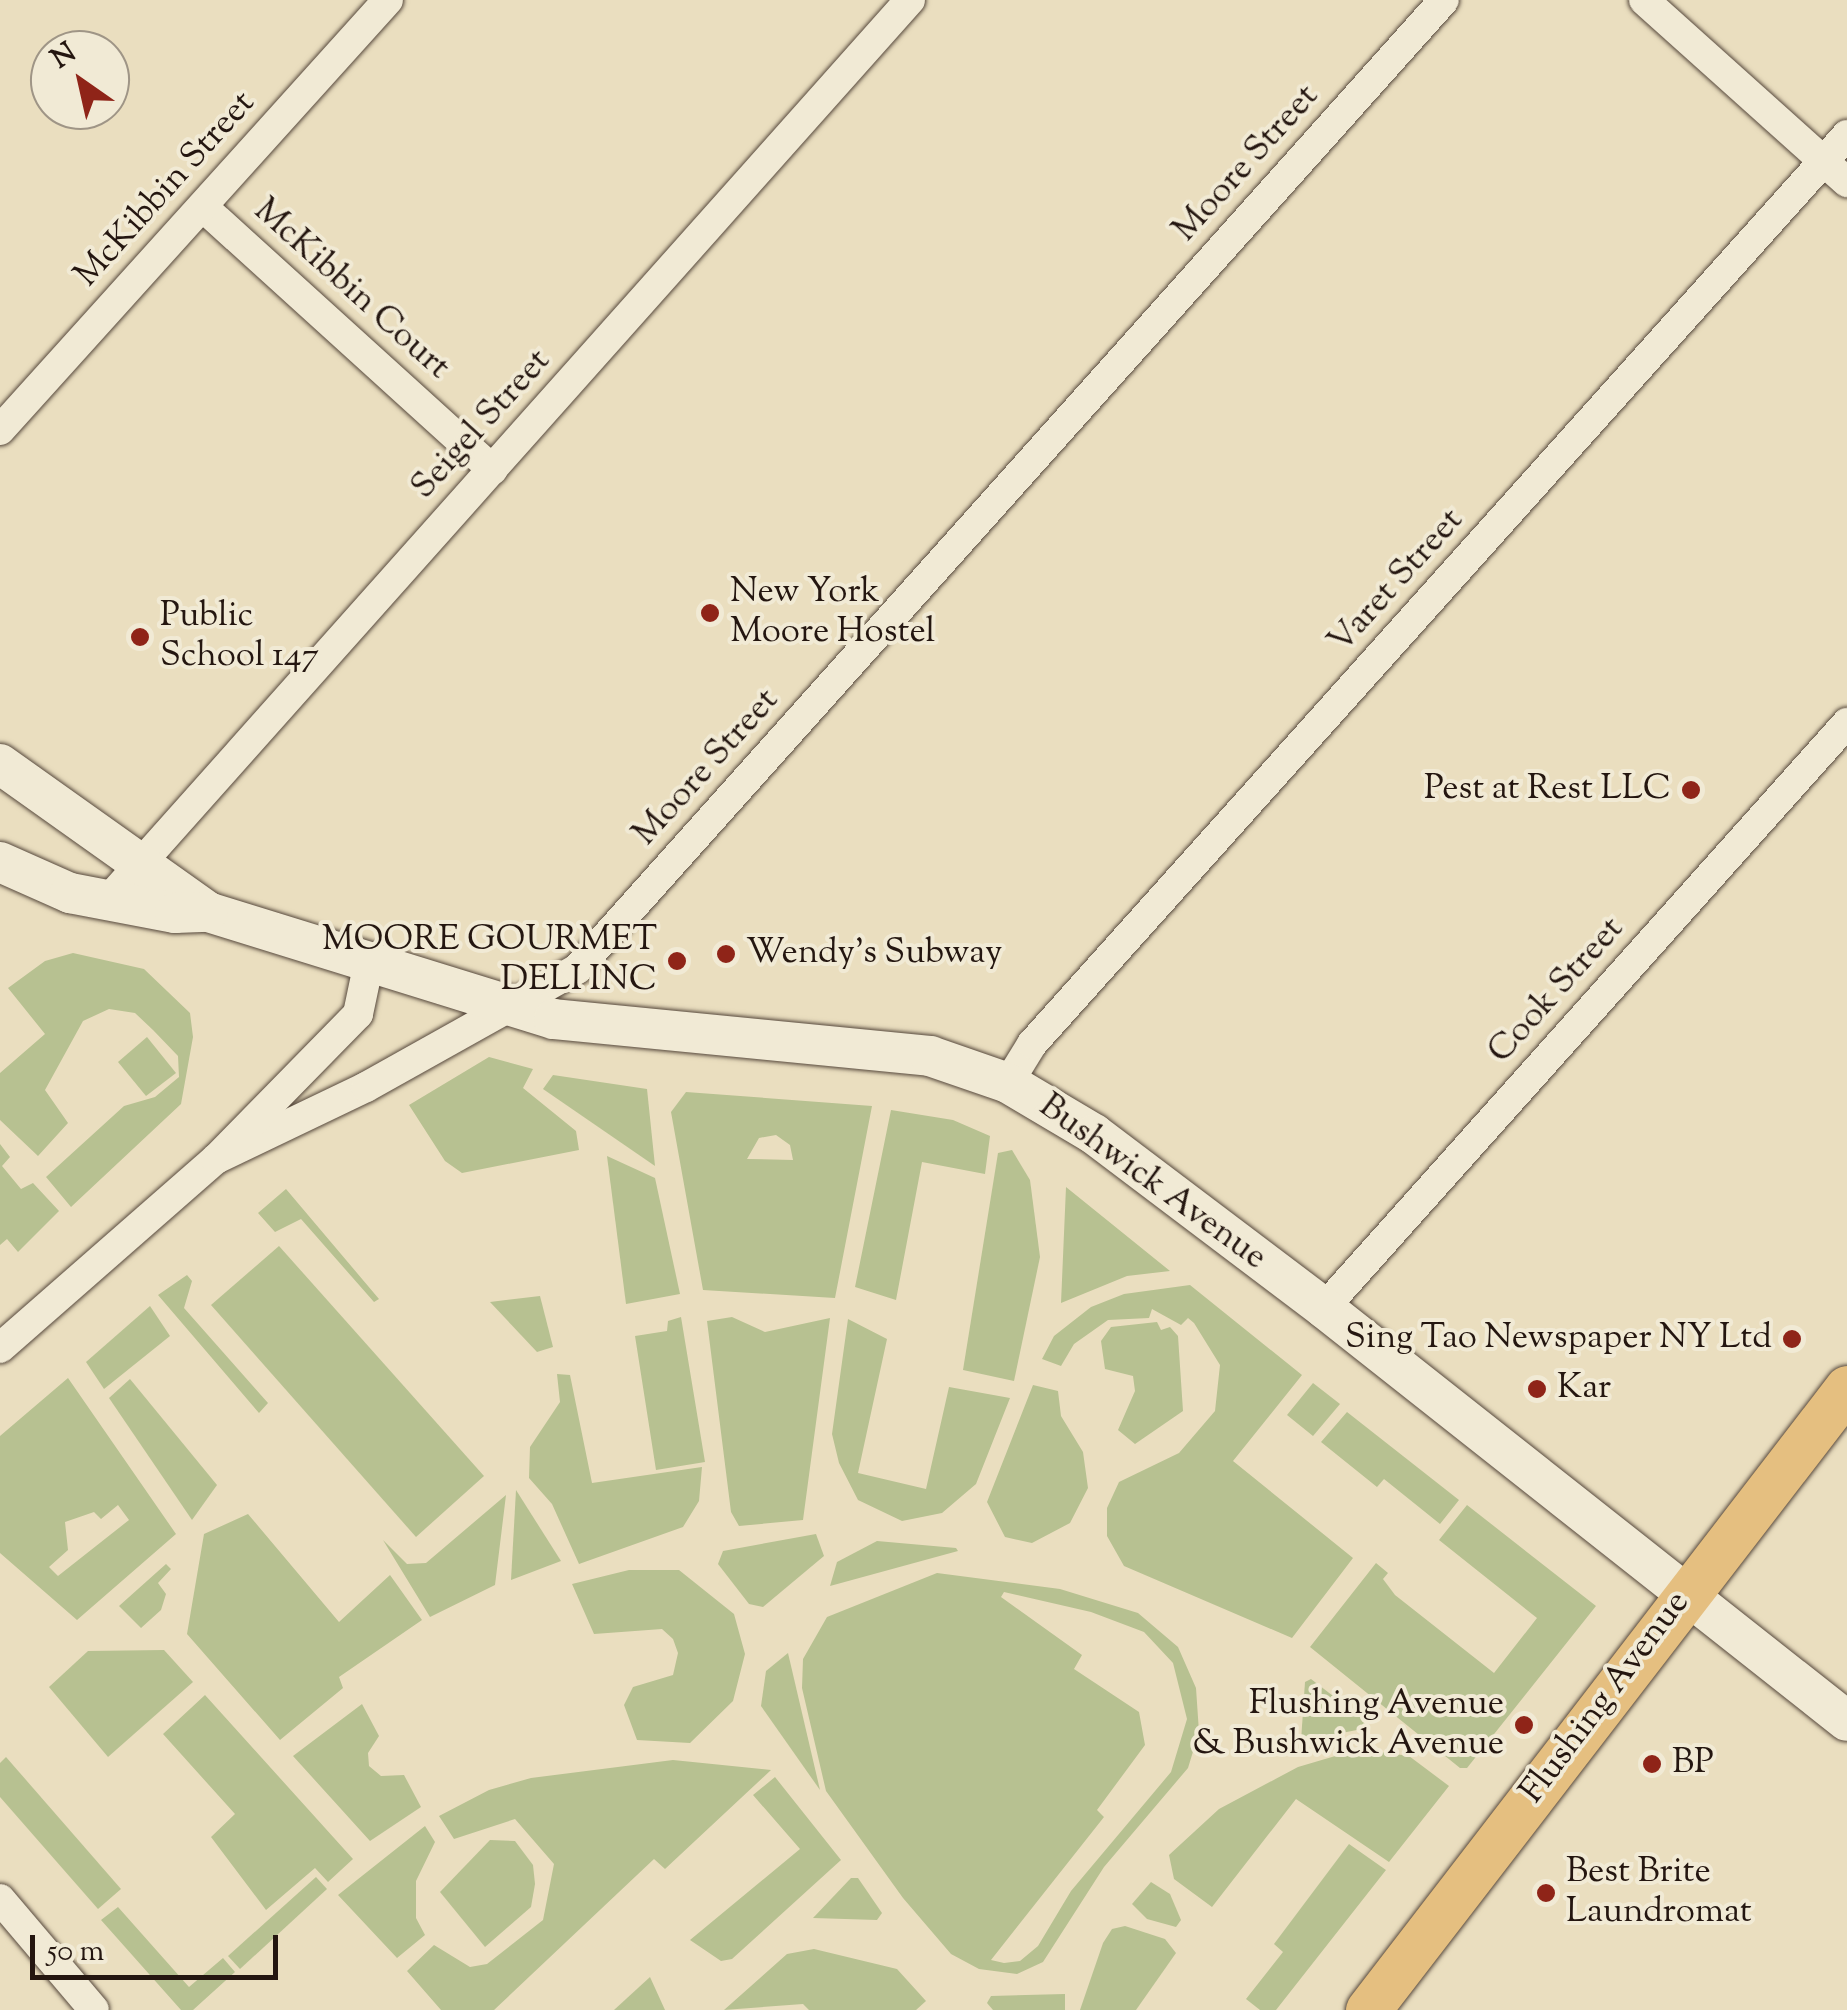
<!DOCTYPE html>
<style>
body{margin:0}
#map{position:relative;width:1847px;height:2010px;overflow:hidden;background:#eadebf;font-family:"Sorts Mill Goudy",serif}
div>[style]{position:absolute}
.green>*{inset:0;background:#b7c191}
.roads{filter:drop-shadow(0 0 2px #56483c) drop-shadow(0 0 2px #56483c)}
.minor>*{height:30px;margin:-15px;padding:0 15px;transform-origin:15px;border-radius:15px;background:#f1ead5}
.secondary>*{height:40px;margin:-20px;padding:0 20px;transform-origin:20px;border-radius:20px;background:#f1ead5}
.primary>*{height:45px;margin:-22.5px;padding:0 22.5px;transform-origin:22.5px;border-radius:22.5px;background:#e5bf80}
.dots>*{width:28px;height:28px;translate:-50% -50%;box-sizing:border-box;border:5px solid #f1ead5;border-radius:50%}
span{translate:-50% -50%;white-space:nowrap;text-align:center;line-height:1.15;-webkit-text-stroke:8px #f1ead5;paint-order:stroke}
.street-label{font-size:35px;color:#241610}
.poi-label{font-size:35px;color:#241610}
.left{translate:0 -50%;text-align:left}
.right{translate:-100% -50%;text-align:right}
.north{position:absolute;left:30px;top:30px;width:100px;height:100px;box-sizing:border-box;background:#f1ead5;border:2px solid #9f9586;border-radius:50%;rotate:326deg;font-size:28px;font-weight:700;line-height:40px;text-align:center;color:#241610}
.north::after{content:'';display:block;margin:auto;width:35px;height:45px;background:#8f2418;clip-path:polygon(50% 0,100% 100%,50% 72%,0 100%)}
.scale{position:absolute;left:30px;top:1935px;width:248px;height:45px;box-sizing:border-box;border:5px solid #241610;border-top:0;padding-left:12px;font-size:30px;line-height:35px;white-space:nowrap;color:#241610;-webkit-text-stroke:8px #f1ead5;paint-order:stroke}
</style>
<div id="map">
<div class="green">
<div style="clip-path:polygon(73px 953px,144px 969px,190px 1013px,193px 1037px,181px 1104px,71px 1207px,46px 1177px,124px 1106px,155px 1097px,179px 1077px,178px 1056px,153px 1030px,135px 1013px,109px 1009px,83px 1021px,45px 1090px,68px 1123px,38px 1156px,0 1120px,0 1073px,45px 1034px,8px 988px,45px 961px)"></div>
<div style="clip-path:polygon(147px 1037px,176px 1073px,146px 1096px,118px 1062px)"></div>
<div style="clip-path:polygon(489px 1057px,533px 1069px,523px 1088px,576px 1131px,579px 1150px,462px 1173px,445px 1161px,409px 1105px)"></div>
<div style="clip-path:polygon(553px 1075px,647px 1089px,655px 1166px,543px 1089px)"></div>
<div style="clip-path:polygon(evenodd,686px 1092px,872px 1106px,835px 1298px,703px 1290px,671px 1112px,686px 1092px,776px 1135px,790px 1145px,793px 1160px,747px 1159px,759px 1138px,776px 1135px)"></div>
<div style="clip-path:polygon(891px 1110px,953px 1120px,990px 1136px,985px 1174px,922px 1162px,896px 1300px,855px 1287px)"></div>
<div style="clip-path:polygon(0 1144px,10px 1157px,2px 1166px,21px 1189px,33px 1183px,59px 1211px,18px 1252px,7px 1239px,0 1245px)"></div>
<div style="clip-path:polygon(1012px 1150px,1030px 1180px,1040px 1257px,1014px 1381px,963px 1370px,998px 1153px)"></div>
<div style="clip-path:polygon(607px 1156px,655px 1178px,680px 1294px,626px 1304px)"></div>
<div style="clip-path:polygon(1066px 1187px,1170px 1271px,1127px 1276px,1061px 1303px)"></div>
<div style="clip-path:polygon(286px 1189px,379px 1299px,374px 1302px,301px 1219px,275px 1232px,258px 1213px)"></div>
<div style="clip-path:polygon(279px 1246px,484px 1476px,416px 1537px,211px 1305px)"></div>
<div style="clip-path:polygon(187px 1275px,192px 1281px,184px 1308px,268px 1403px,259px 1413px,158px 1295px)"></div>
<div style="clip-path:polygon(1190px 1285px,1302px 1375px,1233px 1461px,1353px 1558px,1292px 1638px,1124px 1566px,1107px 1536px,1107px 1508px,1119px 1482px,1179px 1453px,1215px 1411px,1220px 1365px,1194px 1323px,1188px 1318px,1181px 1325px,1152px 1309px,1149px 1318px,1108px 1320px,1074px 1344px,1061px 1366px,1042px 1359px,1054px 1336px,1091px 1307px,1124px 1294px)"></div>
<div style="clip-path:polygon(540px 1296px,553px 1347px,537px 1352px,490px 1302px)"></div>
<div style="clip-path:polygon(150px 1306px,170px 1336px,104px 1389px,86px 1362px)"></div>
<div style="clip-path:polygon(681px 1317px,705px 1462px,656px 1470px,635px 1336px,667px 1331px,668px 1321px)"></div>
<div style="clip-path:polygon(732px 1317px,765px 1332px,830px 1318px,803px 1520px,739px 1526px,731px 1512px,707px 1321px)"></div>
<div style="clip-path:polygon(848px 1319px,887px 1339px,858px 1473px,926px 1489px,949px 1387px,1010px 1398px,976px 1484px,942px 1513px,902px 1521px,858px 1500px,839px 1463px,832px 1434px)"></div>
<div style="clip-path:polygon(1157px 1322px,1161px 1330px,1170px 1327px,1178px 1336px,1183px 1411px,1135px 1444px,1118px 1430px,1135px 1391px,1133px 1376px,1105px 1369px,1101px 1341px,1111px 1327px)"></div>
<div style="clip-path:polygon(557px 1374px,570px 1375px,592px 1483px,702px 1467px,699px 1501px,683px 1527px,579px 1564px,552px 1504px,529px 1478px,530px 1447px,560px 1402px)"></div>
<div style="clip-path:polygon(evenodd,68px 1378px,176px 1534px,77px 1620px,0 1553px,0 1436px,68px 1378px,118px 1505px,129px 1520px,58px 1576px,49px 1567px,68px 1550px,65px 1522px,94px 1512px,101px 1519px,118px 1505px)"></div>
<div style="clip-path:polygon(130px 1379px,217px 1485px,192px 1520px,109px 1398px)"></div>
<div style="clip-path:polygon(1313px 1383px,1340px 1404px,1313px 1436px,1287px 1415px)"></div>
<div style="clip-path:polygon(1033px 1385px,1058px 1391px,1061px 1416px,1083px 1452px,1088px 1488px,1070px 1523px,1032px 1543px,1005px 1537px,987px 1502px)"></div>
<div style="clip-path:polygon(1347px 1412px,1459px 1500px,1440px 1524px,1384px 1479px,1377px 1487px,1321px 1442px)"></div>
<div style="clip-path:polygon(516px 1490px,561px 1561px,511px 1580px)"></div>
<div style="clip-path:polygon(506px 1495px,495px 1585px,430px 1617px,383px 1540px,407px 1564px,426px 1563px)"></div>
<div style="clip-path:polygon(1467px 1505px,1596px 1606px,1467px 1768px,1460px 1768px,1310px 1647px,1376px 1563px,1388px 1573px,1383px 1579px,1395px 1595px,1494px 1673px,1537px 1618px,1439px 1540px)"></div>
<div style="clip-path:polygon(248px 1514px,339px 1622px,390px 1575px,422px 1620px,339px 1677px,343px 1688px,280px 1740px,187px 1634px,204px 1534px)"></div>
<div style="clip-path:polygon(816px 1534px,824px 1556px,763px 1607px,749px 1604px,718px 1564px,723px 1551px)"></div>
<div style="clip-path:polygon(877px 1541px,956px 1548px,958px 1551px,830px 1586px,837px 1562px)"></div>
<div style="clip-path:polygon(166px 1564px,171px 1569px,158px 1583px,166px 1594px,161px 1610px,141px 1628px,119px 1606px)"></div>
<div style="clip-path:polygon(629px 1570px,679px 1570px,734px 1614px,745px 1654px,733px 1701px,690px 1743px,637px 1740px,624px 1705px,633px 1687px,673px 1675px,678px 1653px,673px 1639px,662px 1629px,594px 1634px,572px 1584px)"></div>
<div style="clip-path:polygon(evenodd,937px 1573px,1060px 1589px,1138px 1613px,1178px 1647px,1196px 1688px,1199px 1732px,1188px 1768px,1104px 1867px,1043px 1962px,1017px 1974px,979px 1969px,951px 1954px,903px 1898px,826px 1791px,802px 1688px,803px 1659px,827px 1617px,937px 1573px,1004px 1592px,1091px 1612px,1144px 1632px,1173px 1663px,1187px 1719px,1171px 1772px,1071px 1891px,1038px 1946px,1020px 1961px,1004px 1963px,991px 1960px,1104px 1817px,1097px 1810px,1145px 1745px,1139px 1712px,1074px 1669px,1082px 1655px,1001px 1597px,1004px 1592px)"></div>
<div style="clip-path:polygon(164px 1650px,193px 1682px,108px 1757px,49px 1687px,88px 1651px)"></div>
<div style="clip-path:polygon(788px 1653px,820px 1790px,761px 1706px,766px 1671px)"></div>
<div style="clip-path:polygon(1311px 1679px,1363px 1719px,1367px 1728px,1301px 1741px,1305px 1682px)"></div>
<div style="clip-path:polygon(205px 1695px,353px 1859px,328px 1882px,315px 1868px,266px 1910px,211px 1837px,235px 1814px,163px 1734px)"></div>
<div style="clip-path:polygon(362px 1704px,379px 1736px,368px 1753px,369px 1766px,381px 1776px,404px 1775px,421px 1807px,370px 1841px,293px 1756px)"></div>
<div style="clip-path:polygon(1359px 1749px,1409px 1756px,1449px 1786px,1389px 1862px,1296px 1799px,1212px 1907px,1174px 1879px,1169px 1855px,1219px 1809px,1298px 1767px)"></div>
<div style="clip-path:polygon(6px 1757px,121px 1889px,98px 1909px,0 1797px,0 1763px)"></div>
<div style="clip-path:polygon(673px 1760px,771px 1770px,665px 1869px,654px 1859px,494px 2010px,441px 2010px,407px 1971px,434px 1945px,470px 1967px,487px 1964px,543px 1920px,554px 1864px,515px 1819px,454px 1839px,439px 1816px,489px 1790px,531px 1778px)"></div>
<div style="clip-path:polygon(775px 1777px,841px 1860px,732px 1959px,721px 1961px,690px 1940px,800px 1849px,753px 1795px)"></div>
<div style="clip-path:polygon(425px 1826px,435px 1842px,416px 1881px,416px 1918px,425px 1935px,397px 1958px,338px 1895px)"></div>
<div style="clip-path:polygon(490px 1840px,515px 1841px,533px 1865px,535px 1884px,531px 1907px,485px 1947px,440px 1892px)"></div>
<div style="clip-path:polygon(1349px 1844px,1386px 1870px,1276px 2010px,1260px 2010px,1246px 1999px,1283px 1952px,1274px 1944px)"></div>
<div style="clip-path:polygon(316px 1877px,327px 1889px,240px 1969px,228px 1956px)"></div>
<div style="clip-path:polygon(851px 1878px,858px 1878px,882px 1913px,877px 1920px,813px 1918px)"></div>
<div style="clip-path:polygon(1151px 1882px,1170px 1894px,1181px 1920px,1176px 1927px,1147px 1919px,1132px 1904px)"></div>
<div style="clip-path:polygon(118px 1907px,189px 1987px,223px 1958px,235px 1972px,193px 2010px,181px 2010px,101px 1920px)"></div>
<div style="clip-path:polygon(1125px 1926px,1165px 1939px,1176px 1953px,1136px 2010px,1080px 2010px,1103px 1943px,1112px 1929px)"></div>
<div style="clip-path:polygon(814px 1949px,897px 1969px,926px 2001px,916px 2010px,809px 2010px,803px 2004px,724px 2010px,787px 1954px)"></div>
<div style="clip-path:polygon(650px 1977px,665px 2010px,614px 2010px)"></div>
<div style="clip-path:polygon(1065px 1994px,1065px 2010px,993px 2010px,987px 2003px,991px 1996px)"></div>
</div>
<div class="roads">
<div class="minor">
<div style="left:1644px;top:0;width:273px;rotate:41.9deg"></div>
<div style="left:203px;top:207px;width:391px;rotate:42.2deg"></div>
<div style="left:0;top:430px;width:579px;rotate:-47.94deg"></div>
<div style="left:109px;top:899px;width:1204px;rotate:-48.3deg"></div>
<div style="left:1008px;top:1083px;width:46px;rotate:-58.4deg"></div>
<div style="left:1032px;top:1044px;width:1221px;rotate:-48.12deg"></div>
<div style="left:216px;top:1159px;width:166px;rotate:-25.6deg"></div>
<div style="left:366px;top:1087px;width:242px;rotate:-29.2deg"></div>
<div style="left:577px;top:969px;width:1300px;rotate:-48.18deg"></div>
<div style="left:1324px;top:1308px;width:785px;rotate:-48.2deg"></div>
<div style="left:0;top:1348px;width:287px;rotate:-41.2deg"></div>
<div style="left:216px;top:1159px;width:203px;rotate:-45.6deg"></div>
<div style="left:358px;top:1014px;width:53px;rotate:-78.1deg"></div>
<div style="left:0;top:1899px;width:145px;rotate:49.7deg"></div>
</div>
<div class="secondary">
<div style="left:0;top:764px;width:255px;rotate:35.4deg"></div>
<div style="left:208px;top:912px;width:362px;rotate:17.2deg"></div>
<div style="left:554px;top:1019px;width:378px;rotate:5.6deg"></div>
<div style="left:930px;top:1056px;width:83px;rotate:19.1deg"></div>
<div style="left:1008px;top:1083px;width:100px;rotate:30.7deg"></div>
<div style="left:1094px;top:1134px;width:288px;rotate:37.1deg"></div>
<div style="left:1324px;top:1308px;width:666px;rotate:38.3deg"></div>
<div style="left:0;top:862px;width:77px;rotate:23.9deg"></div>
<div style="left:70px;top:893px;width:107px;rotate:10.8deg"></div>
<div style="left:175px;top:913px;width:33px;rotate:-2deg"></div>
</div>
<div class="primary">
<div style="left:1368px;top:2010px;width:785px;rotate:-52.4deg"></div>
</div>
</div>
<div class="dots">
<div style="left:710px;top:613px;background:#8f2418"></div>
<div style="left:140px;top:637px;background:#8f2418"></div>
<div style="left:1691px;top:790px;background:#8f2418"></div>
<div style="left:726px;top:954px;background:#8f2418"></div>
<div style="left:677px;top:961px;background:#8f2418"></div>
<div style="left:1792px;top:1339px;background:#8f2418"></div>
<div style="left:1537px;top:1389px;background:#8f2418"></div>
<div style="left:1524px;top:1725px;background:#8f2418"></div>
<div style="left:1652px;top:1764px;background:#8f2418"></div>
<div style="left:1546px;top:1893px;background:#8f2418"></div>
</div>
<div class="street-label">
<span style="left:1247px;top:164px;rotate:-48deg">Moore Street</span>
<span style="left:166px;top:190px;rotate:-48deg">McKibbin Street</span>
<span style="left:351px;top:290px;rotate:42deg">McKibbin Court</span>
<span style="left:482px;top:425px;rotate:-48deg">Seigel Street</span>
<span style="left:1397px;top:582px;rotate:-48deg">Varet Street</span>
<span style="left:707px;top:768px;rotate:-48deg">Moore Street</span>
<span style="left:1557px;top:991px;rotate:-48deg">Cook Street</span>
<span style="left:1152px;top:1183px;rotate:36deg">Bushwick Avenue</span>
<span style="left:1606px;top:1698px;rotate:-53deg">Flushing Avenue</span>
</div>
<div class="poi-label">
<span class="left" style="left:730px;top:613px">New York<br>Moore Hostel</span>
<span class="left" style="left:160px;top:637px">Public<br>School 147</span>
<span class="right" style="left:1671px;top:790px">Pest at Rest LLC</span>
<span class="right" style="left:657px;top:961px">MOORE GOURMET<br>DELI INC</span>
<span class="left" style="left:746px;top:954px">Wendy's Subway</span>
<span class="right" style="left:1772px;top:1339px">Sing Tao Newspaper NY Ltd</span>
<span class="left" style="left:1557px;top:1389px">Kar</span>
<span class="right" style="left:1504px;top:1725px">Flushing Avenue<br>&amp; Bushwick Avenue</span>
<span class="left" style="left:1672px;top:1764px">BP</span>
<span class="left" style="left:1566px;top:1893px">Best Brite<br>Laundromat</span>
</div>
<div class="north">N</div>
<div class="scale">50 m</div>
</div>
